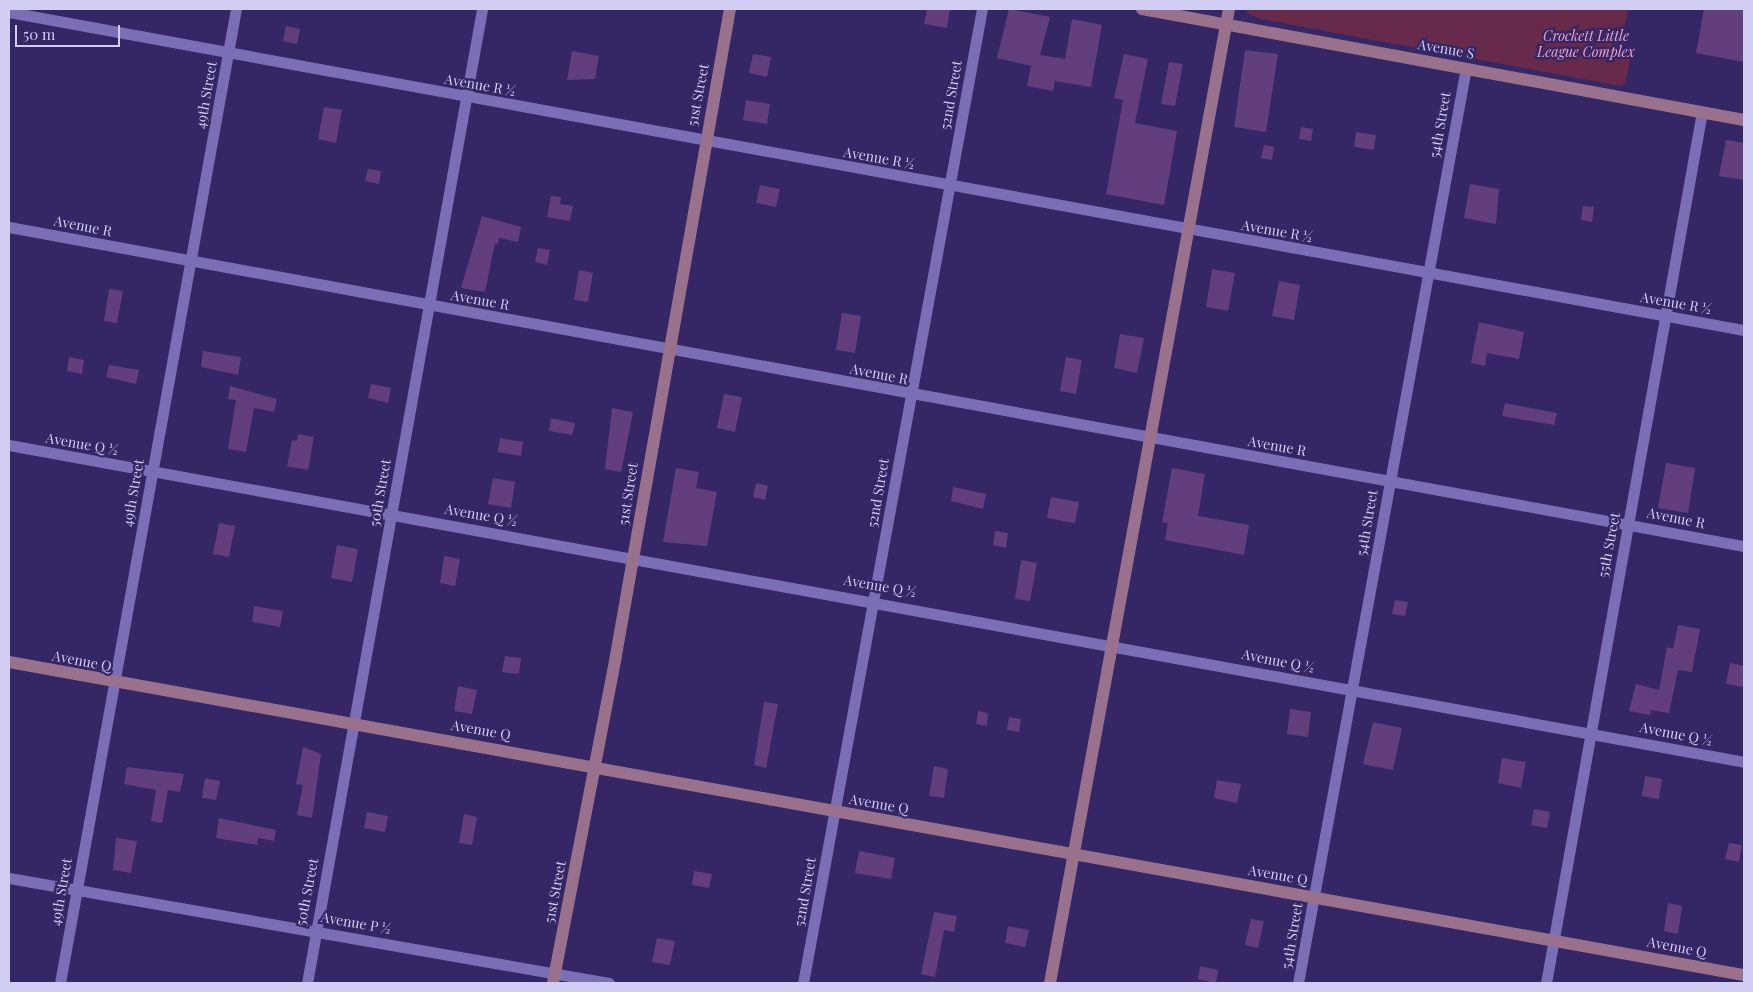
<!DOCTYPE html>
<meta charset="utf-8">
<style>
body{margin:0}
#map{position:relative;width:1753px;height:992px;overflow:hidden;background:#352665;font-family:"Playfair Display",serif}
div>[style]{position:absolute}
.green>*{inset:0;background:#672a4a}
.building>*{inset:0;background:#633e7c}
.street>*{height:11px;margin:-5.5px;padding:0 5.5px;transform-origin:5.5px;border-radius:5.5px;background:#7a6eb5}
.secondary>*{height:12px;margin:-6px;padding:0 6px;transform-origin:6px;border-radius:6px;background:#9a718c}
span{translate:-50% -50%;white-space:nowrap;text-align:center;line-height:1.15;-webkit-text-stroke:4.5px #352665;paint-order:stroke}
.park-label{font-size:14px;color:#f1a2c7;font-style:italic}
.street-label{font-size:14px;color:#d1cdf3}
.frame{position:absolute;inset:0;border:10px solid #d1cdf3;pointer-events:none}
.scale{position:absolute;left:15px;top:25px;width:105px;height:22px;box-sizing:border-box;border:2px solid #d1cdf3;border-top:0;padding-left:6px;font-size:15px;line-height:18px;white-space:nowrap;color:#d1cdf3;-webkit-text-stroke:4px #352665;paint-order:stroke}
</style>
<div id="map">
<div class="green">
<div style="clip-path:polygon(1246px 9px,1628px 9px,1620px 54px,1631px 57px,1625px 84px,1620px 86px,1261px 19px,1248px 14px)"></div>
</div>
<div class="building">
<div style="clip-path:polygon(927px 9px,950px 9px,947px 28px,924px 24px)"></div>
<div style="clip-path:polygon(1009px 9px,1050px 17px,1040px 55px,1065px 59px,1072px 19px,1102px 25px,1091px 87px,1055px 81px,1053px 91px,1027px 86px,1031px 66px,997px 58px)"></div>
<div style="clip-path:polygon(1704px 9px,1744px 9px,1744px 62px,1696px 53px)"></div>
<div style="clip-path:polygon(286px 26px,300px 29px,297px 44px,283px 41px)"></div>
<div style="clip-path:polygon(1245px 50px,1278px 54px,1266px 132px,1234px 127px)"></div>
<div style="clip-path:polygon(572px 51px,599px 56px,595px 79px,567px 80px)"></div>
<div style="clip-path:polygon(753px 54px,771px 57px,767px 77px,749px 73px)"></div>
<div style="clip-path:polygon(1124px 54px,1148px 59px,1135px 123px,1177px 131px,1164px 205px,1106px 194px,1123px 100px,1114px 98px)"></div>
<div style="clip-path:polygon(1169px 62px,1183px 64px,1175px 106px,1161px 104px)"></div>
<div style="clip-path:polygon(746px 100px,770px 104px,767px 124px,743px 120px)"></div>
<div style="clip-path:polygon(324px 107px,342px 110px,336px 143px,318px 139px)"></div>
<div style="clip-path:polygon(1301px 127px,1313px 129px,1311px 141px,1299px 139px)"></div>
<div style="clip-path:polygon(1356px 132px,1376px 135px,1374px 150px,1354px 147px)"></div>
<div style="clip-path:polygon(1726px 140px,1744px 143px,1744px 180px,1719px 176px)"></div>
<div style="clip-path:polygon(1264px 145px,1274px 147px,1272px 160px,1261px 158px)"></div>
<div style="clip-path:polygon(368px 169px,381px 171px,379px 184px,365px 181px)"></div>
<div style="clip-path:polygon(1470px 184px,1499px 189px,1496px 224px,1464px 218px)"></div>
<div style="clip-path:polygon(760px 185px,780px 189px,776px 207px,756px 203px)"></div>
<div style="clip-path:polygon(551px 196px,561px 197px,560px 204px,573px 206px,570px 221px,547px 217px)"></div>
<div style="clip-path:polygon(1583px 206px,1594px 207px,1592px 222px,1581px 220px)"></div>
<div style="clip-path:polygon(482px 216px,521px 227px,518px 242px,499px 238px,498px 244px,495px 243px,485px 292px,461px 288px)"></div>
<div style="clip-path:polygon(538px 248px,550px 250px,547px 265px,535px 262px)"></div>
<div style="clip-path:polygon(1212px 269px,1235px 273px,1228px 311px,1206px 307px)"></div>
<div style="clip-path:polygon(579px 270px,593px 273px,588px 302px,574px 300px)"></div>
<div style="clip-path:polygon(1279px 281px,1300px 285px,1294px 320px,1272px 316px)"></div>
<div style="clip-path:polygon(109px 289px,123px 291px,117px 323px,104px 321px)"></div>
<div style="clip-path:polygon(842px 313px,861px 316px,855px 353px,836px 350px)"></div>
<div style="clip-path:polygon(1479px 322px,1524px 332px,1519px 359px,1487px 353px,1485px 366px,1471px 363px)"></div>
<div style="clip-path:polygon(1120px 334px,1144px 338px,1137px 373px,1114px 368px)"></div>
<div style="clip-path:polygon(203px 351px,241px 357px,238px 375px,201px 367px)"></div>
<div style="clip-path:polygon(69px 357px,84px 360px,82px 374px,67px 371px)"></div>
<div style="clip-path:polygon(1066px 357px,1082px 360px,1076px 394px,1060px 391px)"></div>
<div style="clip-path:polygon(109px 365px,139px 370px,136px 384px,106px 377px)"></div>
<div style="clip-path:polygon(371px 384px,391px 388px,388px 403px,368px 398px)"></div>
<div style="clip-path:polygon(230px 386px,277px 399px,274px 412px,254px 408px,246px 452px,228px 449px,236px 400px,228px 399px)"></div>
<div style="clip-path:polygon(724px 394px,742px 397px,735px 432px,717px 428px)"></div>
<div style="clip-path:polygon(1505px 403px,1557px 413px,1554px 425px,1502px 416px)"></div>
<div style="clip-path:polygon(612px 408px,633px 412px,621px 472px,605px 469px)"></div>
<div style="clip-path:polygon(551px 418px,575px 423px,572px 435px,549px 431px)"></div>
<div style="clip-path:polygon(298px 434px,314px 437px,308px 470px,287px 466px,292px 440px,297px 441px)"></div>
<div style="clip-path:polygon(500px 438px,523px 442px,521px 456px,498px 452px)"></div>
<div style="clip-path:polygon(1666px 463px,1695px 468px,1688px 513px,1658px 508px)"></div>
<div style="clip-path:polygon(676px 468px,699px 472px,696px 488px,717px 492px,707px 546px,663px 542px)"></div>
<div style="clip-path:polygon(1172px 468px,1205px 474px,1198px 516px,1249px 525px,1244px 555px,1165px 540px,1168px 523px,1162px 522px)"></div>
<div style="clip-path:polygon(493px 478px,515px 482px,511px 508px,488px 504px)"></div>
<div style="clip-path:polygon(756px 483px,768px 486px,765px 500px,753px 497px)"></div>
<div style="clip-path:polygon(953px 487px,986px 494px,983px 509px,951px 501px)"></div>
<div style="clip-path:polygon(1051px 497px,1079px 502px,1075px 523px,1047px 518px)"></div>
<div style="clip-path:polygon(219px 523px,235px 526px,229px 557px,213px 554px)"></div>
<div style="clip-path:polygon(995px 531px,1008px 533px,1006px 548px,993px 545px)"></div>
<div style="clip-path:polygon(337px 545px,358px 549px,352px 582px,331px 578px)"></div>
<div style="clip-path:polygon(444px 556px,460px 559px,455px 586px,440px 583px)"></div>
<div style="clip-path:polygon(1021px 560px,1037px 563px,1030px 601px,1015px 599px)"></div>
<div style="clip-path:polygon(1395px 600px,1408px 602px,1405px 616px,1392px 614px)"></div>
<div style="clip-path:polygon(254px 606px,283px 611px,280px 627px,252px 622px)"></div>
<div style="clip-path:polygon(1678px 625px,1700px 629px,1692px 672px,1678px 670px,1669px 713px,1651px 710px,1650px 715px,1629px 711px,1636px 684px,1659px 690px,1667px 647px,1673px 649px)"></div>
<div style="clip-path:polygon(505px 656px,521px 658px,519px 674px,502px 672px)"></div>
<div style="clip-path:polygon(1730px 663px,1744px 666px,1743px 687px,1726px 684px)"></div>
<div style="clip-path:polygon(458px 686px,477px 690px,472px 714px,454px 711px)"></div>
<div style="clip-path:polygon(764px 702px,778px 704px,766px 768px,754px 765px)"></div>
<div style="clip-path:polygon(1290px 709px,1311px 712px,1308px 737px,1287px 734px)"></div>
<div style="clip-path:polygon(978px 711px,988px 713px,987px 726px,976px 724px)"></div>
<div style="clip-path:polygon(1009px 717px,1021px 719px,1019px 732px,1007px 730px)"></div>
<div style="clip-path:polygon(1373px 722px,1402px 728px,1393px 770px,1363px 764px)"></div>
<div style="clip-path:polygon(303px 747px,321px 754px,312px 818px,297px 815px,303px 785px,296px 784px)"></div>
<div style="clip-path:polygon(1502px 758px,1526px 762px,1521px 788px,1498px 783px)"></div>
<div style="clip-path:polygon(934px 766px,948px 769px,944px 798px,929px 796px)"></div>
<div style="clip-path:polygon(127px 767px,184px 774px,180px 792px,168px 790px,162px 823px,151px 821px,156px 790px,124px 784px)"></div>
<div style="clip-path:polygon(1645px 776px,1662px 779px,1659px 799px,1642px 796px)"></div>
<div style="clip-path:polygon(205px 778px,220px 781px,216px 800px,202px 798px)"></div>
<div style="clip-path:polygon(1217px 780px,1241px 784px,1237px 803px,1214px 798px)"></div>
<div style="clip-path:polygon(1534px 809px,1550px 812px,1547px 828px,1531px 825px)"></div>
<div style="clip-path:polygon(367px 812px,388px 816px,385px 832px,364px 828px)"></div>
<div style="clip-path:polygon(464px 814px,477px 817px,472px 845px,459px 843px)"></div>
<div style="clip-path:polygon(219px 818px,276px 830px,274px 841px,258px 838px,257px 845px,216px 838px)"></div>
<div style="clip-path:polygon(116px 838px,137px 841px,131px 873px,113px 870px)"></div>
<div style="clip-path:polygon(1729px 843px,1742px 845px,1739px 862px,1725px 859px)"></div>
<div style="clip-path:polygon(859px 851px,895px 858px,891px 879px,855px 873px)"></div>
<div style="clip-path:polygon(694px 871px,712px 874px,709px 888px,692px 885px)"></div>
<div style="clip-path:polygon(1668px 903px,1682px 906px,1678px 934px,1664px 931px)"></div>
<div style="clip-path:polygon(934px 912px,957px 916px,954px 932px,944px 930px,935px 977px,921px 974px)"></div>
<div style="clip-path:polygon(1251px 919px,1264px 921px,1258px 948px,1245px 945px)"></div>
<div style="clip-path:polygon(1008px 926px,1029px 930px,1025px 947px,1005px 943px)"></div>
<div style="clip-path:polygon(657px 938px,675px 941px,670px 965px,652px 962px)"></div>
<div style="clip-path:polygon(1200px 966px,1218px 970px,1216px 983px,1198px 979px)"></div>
</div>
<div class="street">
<div style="left:9px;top:12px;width:1764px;rotate:10.39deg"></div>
<div style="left:9px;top:227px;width:1764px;rotate:10.42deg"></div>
<div style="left:9px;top:445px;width:1764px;rotate:10.35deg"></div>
<div style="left:9px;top:878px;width:609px;rotate:9.93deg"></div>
<div style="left:60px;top:983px;width:990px;rotate:-79.76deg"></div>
<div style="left:307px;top:983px;width:990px;rotate:-79.81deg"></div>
<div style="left:803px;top:983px;width:990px;rotate:-79.59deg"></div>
<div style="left:1298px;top:983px;width:930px;rotate:-79.6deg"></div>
<div style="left:1546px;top:983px;width:885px;rotate:-79.85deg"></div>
</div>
<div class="secondary">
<div style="left:1142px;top:9px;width:612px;rotate:10.45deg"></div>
<div style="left:9px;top:662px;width:1763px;rotate:10.23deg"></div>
<div style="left:553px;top:983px;width:328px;rotate:-79.1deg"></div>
<div style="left:615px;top:661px;width:662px;rotate:-80deg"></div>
<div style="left:1050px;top:983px;width:990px;rotate:-79.59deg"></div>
</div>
<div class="park-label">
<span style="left:1586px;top:44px">Crockett Little<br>League Complex</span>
</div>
<div class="street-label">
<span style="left:1446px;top:49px;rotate:10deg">Avenue S</span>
<span style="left:480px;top:85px;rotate:10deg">Avenue R ½</span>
<span style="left:206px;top:95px;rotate:-80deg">49th Street</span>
<span style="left:698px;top:95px;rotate:-79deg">51st Street</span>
<span style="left:951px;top:95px;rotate:-80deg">52nd Street</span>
<span style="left:1440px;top:125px;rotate:-80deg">54th Street</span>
<span style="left:879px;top:158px;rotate:10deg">Avenue R ½</span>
<span style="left:83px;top:226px;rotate:11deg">Avenue R</span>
<span style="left:1277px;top:231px;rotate:10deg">Avenue R ½</span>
<span style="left:480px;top:300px;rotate:10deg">Avenue R</span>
<span style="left:1676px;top:303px;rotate:10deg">Avenue R ½</span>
<span style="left:879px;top:374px;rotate:11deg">Avenue R</span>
<span style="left:82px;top:444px;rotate:10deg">Avenue Q ½</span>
<span style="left:1277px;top:446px;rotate:10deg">Avenue R</span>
<span style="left:133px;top:493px;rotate:-80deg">49th Street</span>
<span style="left:380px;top:493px;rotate:-80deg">50th Street</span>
<span style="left:878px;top:493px;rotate:-80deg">52nd Street</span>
<span style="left:628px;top:494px;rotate:-81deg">51st Street</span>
<span style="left:481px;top:515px;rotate:10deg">Avenue Q ½</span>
<span style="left:1676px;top:518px;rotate:11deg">Avenue R</span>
<span style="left:1367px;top:523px;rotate:-80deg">54th Street</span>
<span style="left:1609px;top:545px;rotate:-79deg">55th Street</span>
<span style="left:880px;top:586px;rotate:10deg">Avenue Q ½</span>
<span style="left:82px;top:661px;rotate:11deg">Avenue Q</span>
<span style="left:1278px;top:661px;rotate:11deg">Avenue Q ½</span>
<span style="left:481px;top:730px;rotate:10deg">Avenue Q</span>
<span style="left:1676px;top:734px;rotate:11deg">Avenue Q ½</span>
<span style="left:879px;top:804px;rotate:10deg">Avenue Q</span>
<span style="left:1278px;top:875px;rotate:10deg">Avenue Q</span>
<span style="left:61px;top:892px;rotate:-80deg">49th Street</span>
<span style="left:307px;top:892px;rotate:-79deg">50th Street</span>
<span style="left:555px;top:892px;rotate:-79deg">51st Street</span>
<span style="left:805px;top:892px;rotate:-80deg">52nd Street</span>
<span style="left:356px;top:923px;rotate:10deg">Avenue P ½</span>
<span style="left:1292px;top:936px;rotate:-80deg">54th Street</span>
<span style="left:1677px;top:947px;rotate:11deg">Avenue Q</span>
</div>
<div class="frame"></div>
<div class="scale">50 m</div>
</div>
